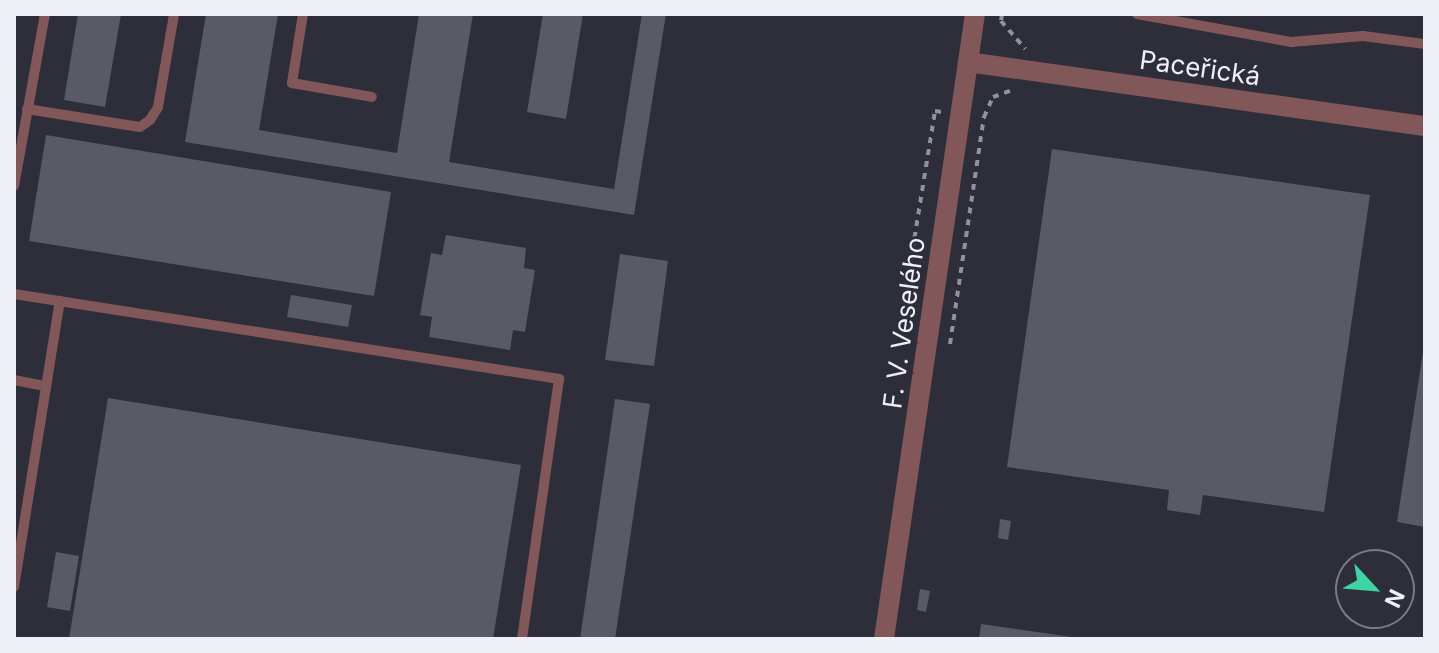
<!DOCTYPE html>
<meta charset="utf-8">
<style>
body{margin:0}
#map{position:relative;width:1439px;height:653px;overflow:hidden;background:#2d2e39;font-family:Inter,sans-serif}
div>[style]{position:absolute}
.building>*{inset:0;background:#5a5a67}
.path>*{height:4px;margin-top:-2px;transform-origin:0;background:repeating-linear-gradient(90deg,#91929b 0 6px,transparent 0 12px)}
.lane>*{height:10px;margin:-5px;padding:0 5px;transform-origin:5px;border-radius:5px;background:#81575a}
.street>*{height:20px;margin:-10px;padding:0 10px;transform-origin:10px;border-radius:10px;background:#81575a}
span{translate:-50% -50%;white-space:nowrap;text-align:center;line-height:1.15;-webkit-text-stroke:6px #2d2e39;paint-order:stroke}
.street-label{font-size:26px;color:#efeff7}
.frame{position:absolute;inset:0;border:16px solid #efeff7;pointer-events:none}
.north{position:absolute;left:1335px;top:549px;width:80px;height:80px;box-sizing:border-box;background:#2d2e39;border:2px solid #7b7b85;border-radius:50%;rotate:116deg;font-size:22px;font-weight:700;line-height:32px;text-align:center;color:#efeff7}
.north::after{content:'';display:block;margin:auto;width:28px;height:36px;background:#3ed4a3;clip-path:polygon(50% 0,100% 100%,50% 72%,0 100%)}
</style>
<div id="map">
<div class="building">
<div style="clip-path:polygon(78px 14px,121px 14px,105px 107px,64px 100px)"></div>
<div style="clip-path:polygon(206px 14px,278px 14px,259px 130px,397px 153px,419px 14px,473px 14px,449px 162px,614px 189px,642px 14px,666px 14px,634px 215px,185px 142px)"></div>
<div style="clip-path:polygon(543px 14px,583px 14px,566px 119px,527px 112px)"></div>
<div style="clip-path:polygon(46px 135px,391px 192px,374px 296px,29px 241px)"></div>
<div style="clip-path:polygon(1052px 149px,1370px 195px,1324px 512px,1203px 495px,1200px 515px,1167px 510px,1169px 490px,1007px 467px)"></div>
<div style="clip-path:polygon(446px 235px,526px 248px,524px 268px,535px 270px,525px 332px,513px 330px,510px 350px,429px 337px,432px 317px,420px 315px,431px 253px,442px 255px)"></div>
<div style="clip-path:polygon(620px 254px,668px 261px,654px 366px,605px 360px)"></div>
<div style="clip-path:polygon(291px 295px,352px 305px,348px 327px,287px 317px)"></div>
<div style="clip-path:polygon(1425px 339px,1425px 527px,1397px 522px)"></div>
<div style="clip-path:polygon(108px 398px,521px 465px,493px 639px,69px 639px)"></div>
<div style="clip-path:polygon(615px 399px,650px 404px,615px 639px,580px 639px)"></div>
<div style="clip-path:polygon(1000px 519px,1011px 521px,1008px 540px,998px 538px)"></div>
<div style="clip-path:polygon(56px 552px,79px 556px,70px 611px,47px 607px)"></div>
<div style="clip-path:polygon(920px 589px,930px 591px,926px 612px,917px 610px)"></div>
<div style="clip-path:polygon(981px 624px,1072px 637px,1072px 639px,979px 639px)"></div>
</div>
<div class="path">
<div style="left:1002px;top:14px;width:7px;rotate:98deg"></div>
<div style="left:1001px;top:21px;width:37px;rotate:49deg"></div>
<div style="left:901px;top:321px;width:213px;rotate:-80.8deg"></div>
<div style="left:935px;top:111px;width:7px;rotate:8deg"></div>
<div style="left:950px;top:344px;width:230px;rotate:-81.5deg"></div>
<div style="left:984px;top:117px;width:22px;rotate:-66deg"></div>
<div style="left:993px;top:97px;width:20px;rotate:-20deg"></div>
</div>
<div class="lane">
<div style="left:303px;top:14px;width:70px;rotate:99.1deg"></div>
<div style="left:292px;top:83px;width:81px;rotate:9.9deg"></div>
<div style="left:1137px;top:14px;width:157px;rotate:10.3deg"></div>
<div style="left:1291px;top:42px;width:72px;rotate:-4.8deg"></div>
<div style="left:1363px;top:36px;width:63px;rotate:7.4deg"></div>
<div style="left:27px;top:109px;width:114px;rotate:9.1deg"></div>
<div style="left:140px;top:127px;width:12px;rotate:-35deg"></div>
<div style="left:150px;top:120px;width:15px;rotate:-58deg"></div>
<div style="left:158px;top:107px;width:94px;rotate:-80.2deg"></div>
<div style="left:14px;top:186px;width:175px;rotate:-79.8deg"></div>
<div style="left:14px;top:294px;width:552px;rotate:8.86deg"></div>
<div style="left:559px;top:379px;width:263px;rotate:98.1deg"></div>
<div style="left:14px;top:380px;width:33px;rotate:11deg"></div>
<div style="left:14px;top:587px;width:290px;rotate:-80.9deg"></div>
</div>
<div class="street">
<div style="left:968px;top:62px;width:461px;rotate:8deg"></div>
<div style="left:884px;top:639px;width:632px;rotate:-81.72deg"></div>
</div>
<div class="street-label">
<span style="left:1200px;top:68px;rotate:8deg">Paceřická</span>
<span style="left:904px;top:323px;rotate:-82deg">F. V. Veselého</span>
</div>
<div class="frame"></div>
<div class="north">N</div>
</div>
